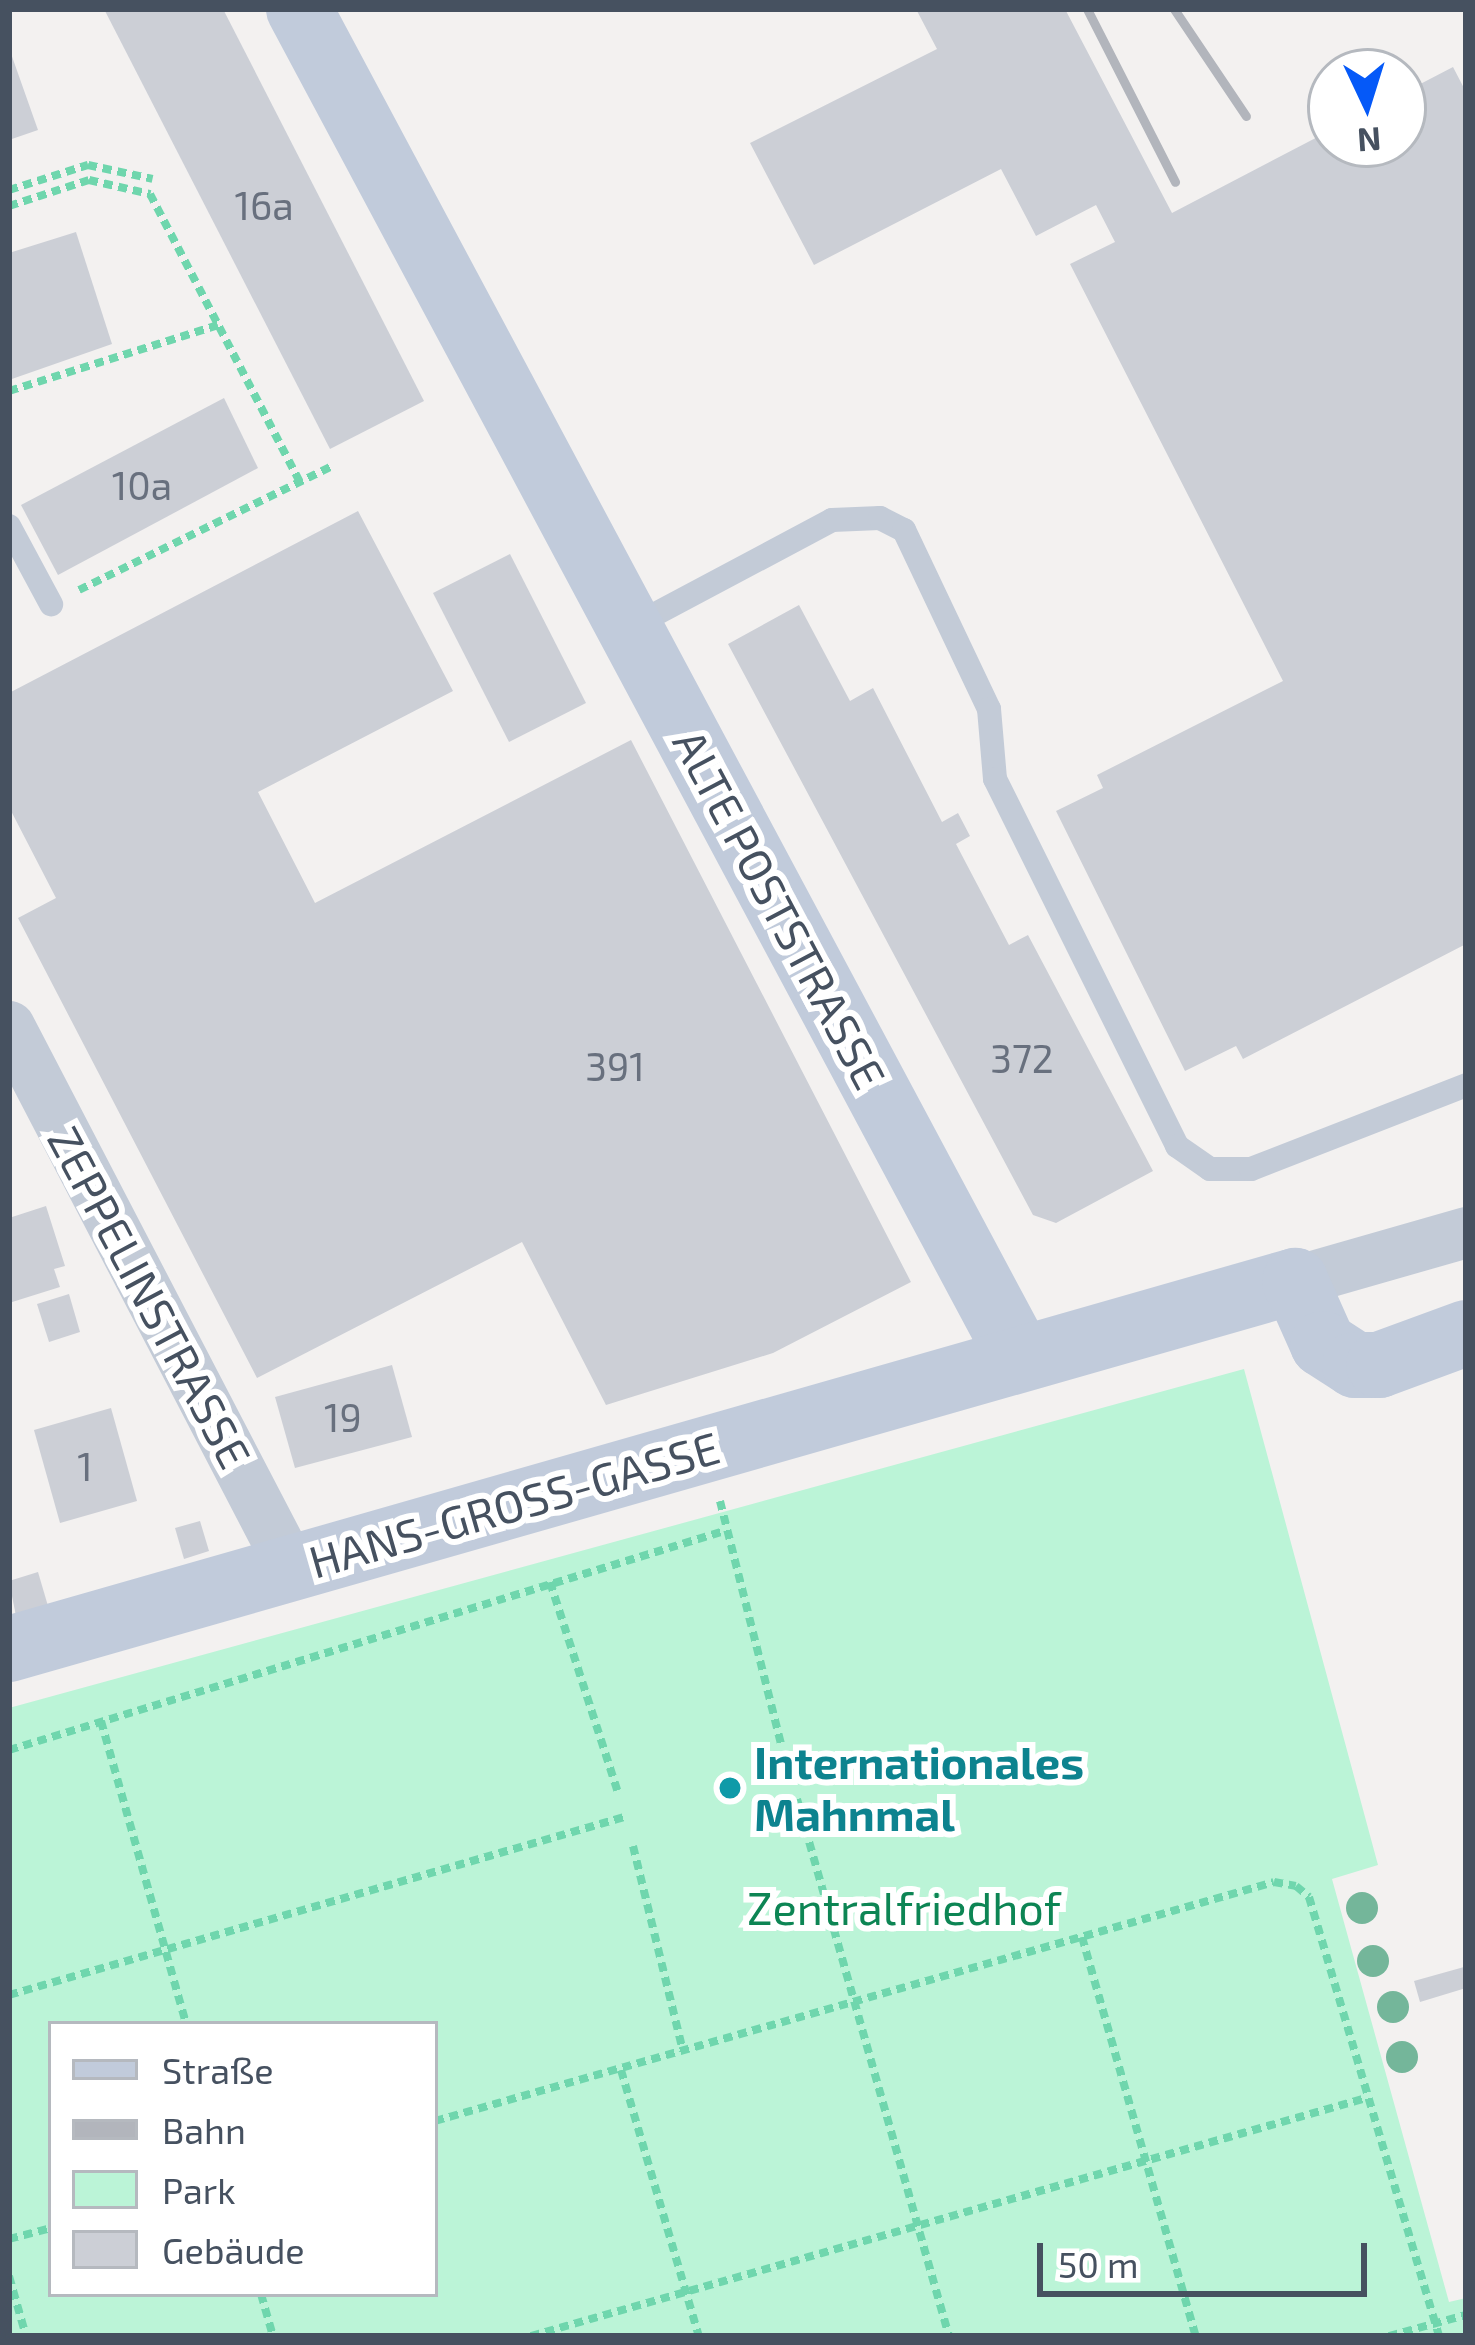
<!DOCTYPE html>
<meta charset="utf-8">
<style>
body{margin:0}
#map{position:relative;width:1475px;height:2345px;overflow:hidden;background:#f3f1f0;font-family:"Exo 2",sans-serif}
div>[style]{position:absolute}
.green>*{inset:0;background:#bbf4d7}
.building>*{inset:0;background:#cccfd6}
.path>*{height:8px;margin-top:-4px;transform-origin:0;background:repeating-linear-gradient(90deg,#6fd6ad 0 9px,transparent 0 15px)}
.lane>*{height:24px;margin:-12px;padding:0 12px;transform-origin:12px;border-radius:12px;background:#c3cbd7}
.street>*{height:51px;margin:-25.5px;padding:0 25.5px;transform-origin:25.5px;border-radius:25.5px;background:#c3cbd7}
.secondary>*{height:66px;margin:-33px;padding:0 33px;transform-origin:33px;border-radius:33px;background:#c1cbdb}
.rail>*{height:9px;margin:-4.5px;padding:0 4.5px;transform-origin:4.5px;border-radius:4.5px;background:#b2b5bc}
.trees>*{width:32px;height:32px;margin:-16px;border-radius:50%;background:#74b69a}
.dots>*{width:33px;height:33px;translate:-50% -50%;box-sizing:border-box;border:6px solid #fff;border-radius:50%}
span{translate:-50% -50%;white-space:nowrap;text-align:center;line-height:1.15;-webkit-text-stroke:12px #fff;paint-order:stroke}
.number-label{font-size:39px;color:#68707e}
.number-label span{-webkit-text-stroke-width:0}
.street-label{font-size:45px;color:#465160}
.culture-label{font-size:45px;color:#0d838f;font-weight:700}
.left{translate:0 -50%;text-align:left}
.park-label{font-size:45px;color:#0d8554}
.frame{position:absolute;inset:0;border:12px solid #465160;pointer-events:none}
.legend{position:absolute;left:48px;top:2021px;width:390px;height:276px;box-sizing:border-box;background:#fff;border:3px solid #b5b9bf;margin:0;padding:15px 21px;list-style:none;font-size:36px;color:#465160}
.legend li{display:flex;align-items:center;gap:24px;height:60px}
.legend b{width:60px;border:3px solid #b5b9bf}
.north{position:absolute;left:1307px;top:48px;width:120px;height:120px;box-sizing:border-box;background:#fff;border:3px solid #b5b9bf;border-radius:50%;rotate:176deg;font-size:33px;font-weight:700;line-height:48px;text-align:center;color:#465160}
.north::after{content:'';display:block;margin:auto;width:42px;height:54px;background:#0559f8;clip-path:polygon(50% 0,100% 100%,50% 72%,0 100%)}
.scale{position:absolute;left:1037px;top:2243px;width:330px;height:54px;box-sizing:border-box;border:6px solid #465160;border-top:0;padding-left:15px;font-size:36px;line-height:42px;white-space:nowrap;color:#465160;-webkit-text-stroke:9px #fff;paint-order:stroke}
</style>
<div id="map">
<div class="green">
<div style="clip-path:polygon(evenodd,1244px 1369px,1378px 1865px,1332px 1879px,1449px 2302px,1466px 2298px,1466px 2336px,9px 2336px,9px 1708px,1244px 1369px,51px 2024px,435px 2024px,435px 2294px,51px 2294px,51px 2024px)"></div>
</div>
<div class="building">
<div style="clip-path:polygon(104px 9px,223px 9px,424px 401px,330px 449px)"></div>
<div style="clip-path:polygon(916px 9px,1065px 9px,1172px 213px,1331px 130px,1331px 144px,1403px 144px,1403px 93px,1453px 67px,1466px 92px,1466px 944px,1243px 1059px,1236px 1046px,1185px 1071px,1056px 811px,1103px 788px,1097px 775px,1283px 681px,1070px 264px,1115px 242px,1096px 205px,1036px 236px,1001px 169px,814px 265px,750px 143px,937px 49px)"></div>
<div style="clip-path:polygon(9px 48px,38px 130px,9px 140px)"></div>
<div style="clip-path:polygon(76px 232px,112px 344px,9px 380px,9px 253px)"></div>
<div style="clip-path:polygon(224px 398px,258px 468px,58px 575px,21px 505px)"></div>
<div style="clip-path:polygon(358px 511px,453px 691px,258px 792px,315px 903px,631px 740px,911px 1282px,773px 1353px,606px 1405px,522px 1242px,257px 1378px,18px 918px,56px 898px,9px 807px,9px 693px)"></div>
<div style="clip-path:polygon(510px 554px,586px 703px,509px 742px,433px 593px)"></div>
<div style="clip-path:polygon(799px 605px,850px 701px,873px 688px,942px 822px,958px 813px,970px 836px,956px 844px,1009px 945px,1028px 935px,1153px 1171px,1056px 1223px,1033px 1215px,728px 644px)"></div>
<div style="clip-path:polygon(46px 1206px,65px 1266px,54px 1269px,60px 1287px,9px 1303px,9px 1218px)"></div>
<div style="clip-path:polygon(69px 1294px,80px 1332px,49px 1342px,37px 1304px)"></div>
<div style="clip-path:polygon(392px 1365px,412px 1437px,295px 1468px,275px 1397px)"></div>
<div style="clip-path:polygon(111px 1408px,137px 1501px,60px 1523px,34px 1430px)"></div>
<div style="clip-path:polygon(200px 1521px,209px 1551px,184px 1559px,175px 1528px)"></div>
<div style="clip-path:polygon(38px 1572px,48px 1606px,16px 1616px,9px 1581px)"></div>
<div style="clip-path:polygon(1464px 1967px,1466px 1988px,1420px 2002px,1414px 1981px)"></div>
</div>
<div class="path">
<div style="left:9px;top:190px;width:83px;rotate:-17.6deg"></div>
<div style="left:88px;top:165px;width:66px;rotate:12.2deg"></div>
<div style="left:9px;top:206px;width:84px;rotate:-18deg"></div>
<div style="left:89px;top:180px;width:63px;rotate:12.9deg"></div>
<div style="left:150px;top:194px;width:325px;rotate:62.5deg"></div>
<div style="left:9px;top:391px;width:219px;rotate:-17.5deg"></div>
<div style="left:79px;top:590px;width:280px;rotate:-26.1deg"></div>
<div style="left:720px;top:1501px;width:250px;rotate:75.9deg"></div>
<div style="left:550px;top:1582px;width:219px;rotate:72.1deg"></div>
<div style="left:101px;top:1721px;width:315px;rotate:74.3deg"></div>
<div style="left:9px;top:1750px;width:745px;rotate:-17.02deg"></div>
<div style="left:797px;top:1799px;width:558px;rotate:74.2deg"></div>
<div style="left:633px;top:1846px;width:211px;rotate:76.3deg"></div>
<div style="left:1082px;top:1937px;width:415px;rotate:74.1deg"></div>
<div style="left:9px;top:1995px;width:640px;rotate:-16.14deg"></div>
<div style="left:621px;top:2070px;width:277px;rotate:73.7deg"></div>
<div style="left:435px;top:2121px;width:872px;rotate:-15.9deg"></div>
<div style="left:1274px;top:1882px;width:22px;rotate:10deg"></div>
<div style="left:1296px;top:1886px;width:17px;rotate:40deg"></div>
<div style="left:1309px;top:1897px;width:458px;rotate:73.5deg"></div>
<div style="left:9px;top:2239px;width:43px;rotate:-14.7deg"></div>
<div style="left:9px;top:2276px;width:62px;rotate:74.2deg"></div>
<div style="left:261px;top:2294px;width:44px;rotate:74.1deg"></div>
<div style="left:531px;top:2336px;width:868px;rotate:-15.91deg"></div>
<div style="left:1389px;top:2336px;width:80px;rotate:-15.3deg"></div>
</div>
<div class="lane">
<div style="left:9px;top:526px;width:89px;rotate:61.7deg"></div>
<div style="left:631px;top:627px;width:228px;rotate:-28deg"></div>
<div style="left:832px;top:520px;width:48px;rotate:-2.4deg"></div>
<div style="left:880px;top:518px;width:27px;rotate:27deg"></div>
<div style="left:904px;top:530px;width:198px;rotate:64.6deg"></div>
<div style="left:989px;top:709px;width:70px;rotate:85.1deg"></div>
<div style="left:995px;top:779px;width:410px;rotate:63.6deg"></div>
<div style="left:1177px;top:1146px;width:40px;rotate:34.9deg"></div>
<div style="left:1210px;top:1169px;width:41px"></div>
<div style="left:1251px;top:1169px;width:231px;rotate:-21.3deg"></div>
</div>
<div class="street">
<div style="left:9px;top:1026px;width:611px;rotate:62.51deg"></div>
<div style="left:1295px;top:1281px;width:178px;rotate:-16deg"></div>
</div>
<div class="secondary">
<div style="left:299px;top:9px;width:1530px;rotate:61.88deg"></div>
<div style="left:9px;top:1649px;width:1338px;rotate:-15.97deg"></div>
<div style="left:1295px;top:1281px;width:69px;rotate:66deg"></div>
<div style="left:1323px;top:1344px;width:38px;rotate:33deg"></div>
<div style="left:1355px;top:1365px;width:24px"></div>
<div style="left:1379px;top:1365px;width:93px;rotate:-20.2deg"></div>
</div>
<div class="rail">
<div style="left:1087px;top:9px;width:194px;rotate:63deg"></div>
<div style="left:1174px;top:9px;width:129px;rotate:56.1deg"></div>
</div>
<div class="trees">
<div style="left:1362px;top:1908px"></div>
<div style="left:1373px;top:1961px"></div>
<div style="left:1393px;top:2007px"></div>
<div style="left:1402px;top:2057px"></div>
</div>
<div class="dots">
<div style="left:730px;top:1788px;background:#0f9aa8"></div>
</div>
<div class="number-label">
<span style="left:264px;top:205px">16a</span>
<span style="left:142px;top:485px">10a</span>
<span style="left:1022px;top:1058px">372</span>
<span style="left:615px;top:1066px">391</span>
<span style="left:343px;top:1417px">19</span>
<span style="left:85px;top:1466px">1</span>
</div>
<div class="street-label">
<span style="left:780px;top:909px;rotate:62deg">ALTE POSTSTRASSE</span>
<span style="left:150px;top:1297px;rotate:62deg">ZEPPELINSTRASSE</span>
<span style="left:514px;top:1504px;rotate:-16deg">HANS-GROSS-GASSE</span>
</div>
<div class="culture-label">
<span class="left" style="left:754px;top:1788px">Internationales<br>Mahnmal</span>
</div>
<div class="park-label">
<span style="left:904px;top:1908px">Zentralfriedhof</span>
</div>
<div class="frame"></div>
<ul class="legend">
<li><b style="height:15px;background:#c1cbdb"></b>Straße</li>
<li><b style="height:15px;background:#b2b5bc"></b>Bahn</li>
<li><b style="height:33px;background:#bbf4d7"></b>Park</li>
<li><b style="height:33px;background:#cccfd6"></b>Gebäude</li>
</ul>
<div class="north">N</div>
<div class="scale">50 m</div>
</div>
